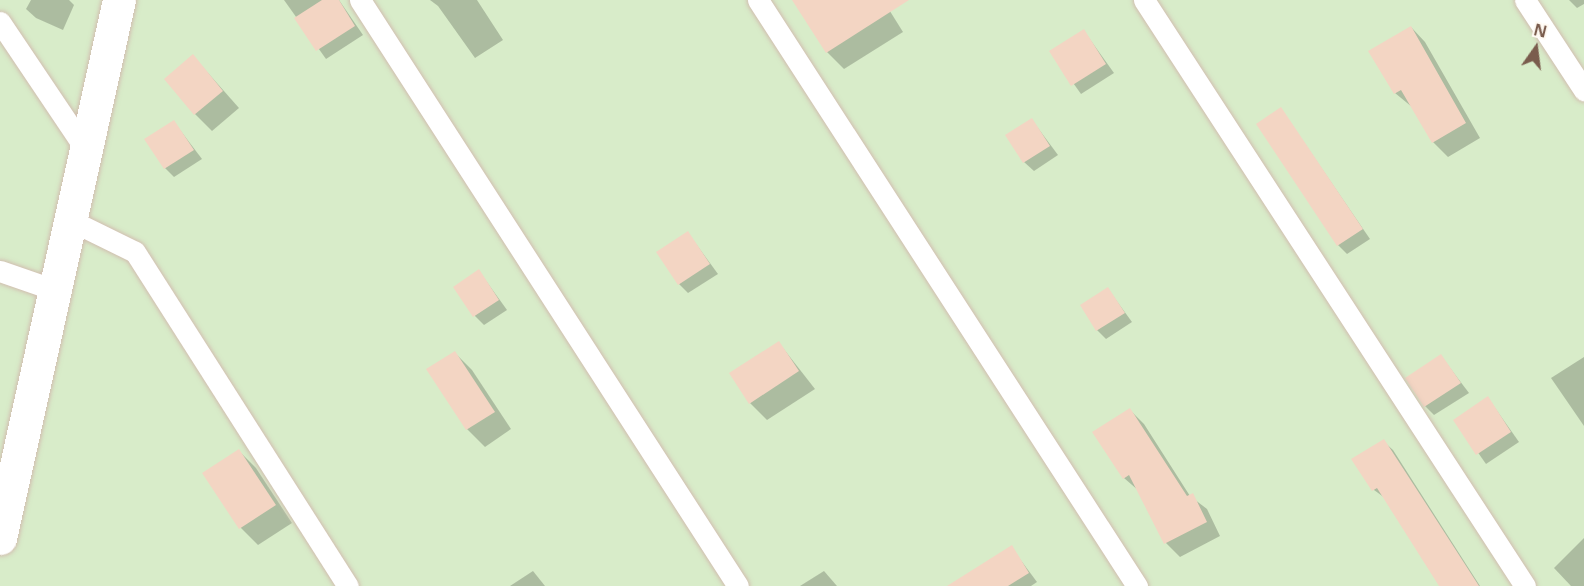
<!DOCTYPE html>
<style>
body{margin:0}
#map{position:relative;width:1584px;height:586px;overflow:hidden;background:#fdf6ec;font-family:"Noto Sans",sans-serif}
div>[style]{position:absolute}
.green>*{inset:0;background:#d8ecc9}
.shadow>*{inset:0;background:#0003}
.building>*{inset:0;background:#f3d5c3}
.roads{filter:drop-shadow(0 0 2px #d1beb0) drop-shadow(0 0 2px #d1beb0)}
.lane>*{height:21px;margin:-10.5px;padding:0 10.5px;transform-origin:10.5px;border-radius:10.5px;background:#fff}
.street>*{height:33px;margin:-16.5px;padding:0 16.5px;transform-origin:16.5px;border-radius:16.5px;background:#fff}
span{translate:-50% -50%;white-space:nowrap;text-align:center;line-height:1.15;-webkit-text-stroke:5px #fffaf3;paint-order:stroke}
.north{position:absolute;left:1506px;top:18px;width:60px;height:60px;-webkit-text-stroke:4px #fffaf3;paint-order:stroke;rotate:14deg;font-size:16px;font-weight:700;line-height:24px;text-align:center;color:#7a5c4d}
.north::after{content:'';display:block;margin:auto;width:21px;height:27px;background:#7a5c4d;clip-path:polygon(50% 0,100% 100%,50% 72%,0 100%)}
</style>
<div id="map">
<div class="green">
<div style="clip-path:polygon(0 0,1584px 0,1584px 586px,0 586px)"></div>
</div>
<div class="shadow">
<div style="clip-path:polygon(31px 0,69px 0,74px 5px,63px 30px,36px 18px,26px 9px)"></div>
<div style="clip-path:polygon(284px 0,339px 0,363px 35px,326px 59px)"></div>
<div style="clip-path:polygon(430px 0,477px 0,503px 40px,475px 58px,438px 6px)"></div>
<div style="clip-path:polygon(802px 0,883px 0,903px 32px,844px 69px,827px 52px)"></div>
<div style="clip-path:polygon(1569px 0,1584px 0,1584px 4px,1577px 8px)"></div>
<div style="clip-path:polygon(1411px 27px,1425px 42px,1480px 138px,1448px 157px,1433px 142px,1412px 107px,1395px 93px,1370px 51px)"></div>
<div style="clip-path:polygon(1084px 31px,1114px 73px,1081px 94px,1051px 52px)"></div>
<div style="clip-path:polygon(193px 56px,239px 108px,212px 131px,195px 114px)"></div>
<div style="clip-path:polygon(1281px 109px,1370px 239px,1347px 254px,1338px 245px)"></div>
<div style="clip-path:polygon(1032px 120px,1058px 155px,1034px 171px,1024px 162px)"></div>
<div style="clip-path:polygon(174px 122px,202px 159px,174px 177px,165px 168px)"></div>
<div style="clip-path:polygon(688px 233px,718px 274px,688px 293px,679px 284px)"></div>
<div style="clip-path:polygon(479px 271px,507px 310px,484px 325px,475px 316px)"></div>
<div style="clip-path:polygon(1108px 289px,1132px 322px,1106px 339px,1097px 330px)"></div>
<div style="clip-path:polygon(779px 343px,815px 389px,767px 420px,750px 403px)"></div>
<div style="clip-path:polygon(455px 353px,472px 370px,511px 429px,485px 447px,467px 429px,428px 370px)"></div>
<div style="clip-path:polygon(1441px 356px,1469px 393px,1434px 415px,1425px 406px)"></div>
<div style="clip-path:polygon(1584px 357px,1584px 426px,1551px 378px)"></div>
<div style="clip-path:polygon(1488px 398px,1519px 442px,1486px 464px,1455px 420px)"></div>
<div style="clip-path:polygon(1130px 410px,1144px 424px,1190px 496px,1207px 509px,1220px 536px,1180px 557px,1166px 543px,1139px 491px,1124px 478px)"></div>
<div style="clip-path:polygon(1383px 441px,1393px 450px,1480px 586px,1441px 586px,1385px 498px,1374px 490px,1353px 460px)"></div>
<div style="clip-path:polygon(239px 451px,256px 468px,292px 523px,258px 545px,241px 528px,204px 473px)"></div>
<div style="clip-path:polygon(1584px 538px,1584px 586px,1571px 586px,1554px 568px)"></div>
<div style="clip-path:polygon(1011px 547px,1037px 582px,1031px 586px,982px 586px)"></div>
<div style="clip-path:polygon(533px 571px,545px 586px,510px 586px)"></div>
<div style="clip-path:polygon(824px 571px,837px 586px,800px 586px)"></div>
</div>
<div class="building">
<div style="clip-path:polygon(322px 0,339px 0,355px 26px,316px 51px,294px 18px)"></div>
<div style="clip-path:polygon(792px 0,909px 0,826px 53px)"></div>
<div style="clip-path:polygon(1411px 26px,1466px 123px,1432px 143px,1401px 90px,1394px 94px,1368px 51px)"></div>
<div style="clip-path:polygon(1084px 29px,1106px 64px,1071px 86px,1049px 51px)"></div>
<div style="clip-path:polygon(193px 54px,223px 91px,194px 115px,164px 79px)"></div>
<div style="clip-path:polygon(1281px 107px,1363px 229px,1337px 246px,1256px 124px)"></div>
<div style="clip-path:polygon(1032px 118px,1050px 146px,1023px 163px,1005px 135px)"></div>
<div style="clip-path:polygon(174px 120px,194px 150px,164px 169px,144px 139px)"></div>
<div style="clip-path:polygon(688px 231px,710px 264px,678px 285px,656px 252px)"></div>
<div style="clip-path:polygon(479px 269px,499px 300px,473px 317px,453px 287px)"></div>
<div style="clip-path:polygon(1108px 287px,1125px 313px,1096px 331px,1080px 305px)"></div>
<div style="clip-path:polygon(779px 341px,799px 371px,749px 404px,729px 373px)"></div>
<div style="clip-path:polygon(455px 351px,495px 412px,466px 430px,426px 369px)"></div>
<div style="clip-path:polygon(1441px 354px,1461px 383px,1424px 407px,1405px 378px)"></div>
<div style="clip-path:polygon(1488px 396px,1511px 432px,1476px 455px,1453px 420px)"></div>
<div style="clip-path:polygon(1130px 408px,1187px 496px,1193px 493px,1207px 522px,1164px 544px,1129px 475px,1123px 479px,1092px 432px)"></div>
<div style="clip-path:polygon(1384px 439px,1421px 496px,1479px 586px,1439px 586px,1377px 488px,1372px 491px,1351px 459px)"></div>
<div style="clip-path:polygon(239px 449px,276px 505px,239px 529px,202px 473px)"></div>
<div style="clip-path:polygon(1012px 545px,1029px 573px,1008px 586px,947px 586px)"></div>
</div>
<div class="roads">
<div class="lane">
<div style="left:360px;top:0;width:697px;rotate:57.18deg"></div>
<div style="left:758px;top:0;width:698px;rotate:57.11deg"></div>
<div style="left:1144px;top:0;width:699px;rotate:56.97deg"></div>
<div style="left:1525px;top:0;width:108px;rotate:56.8deg"></div>
<div style="left:0;top:22px;width:154px;rotate:56.1deg"></div>
<div style="left:70px;top:220px;width:72px;rotate:26.2deg"></div>
<div style="left:135px;top:252px;width:396px;rotate:57.5deg"></div>
<div style="left:0;top:271px;width:58px;rotate:19.1deg"></div>
</div>
<div class="street">
<div style="left:0;top:538px;width:551px;rotate:-77.53deg"></div>
</div>
</div>
<div class="north">N</div>
</div>
